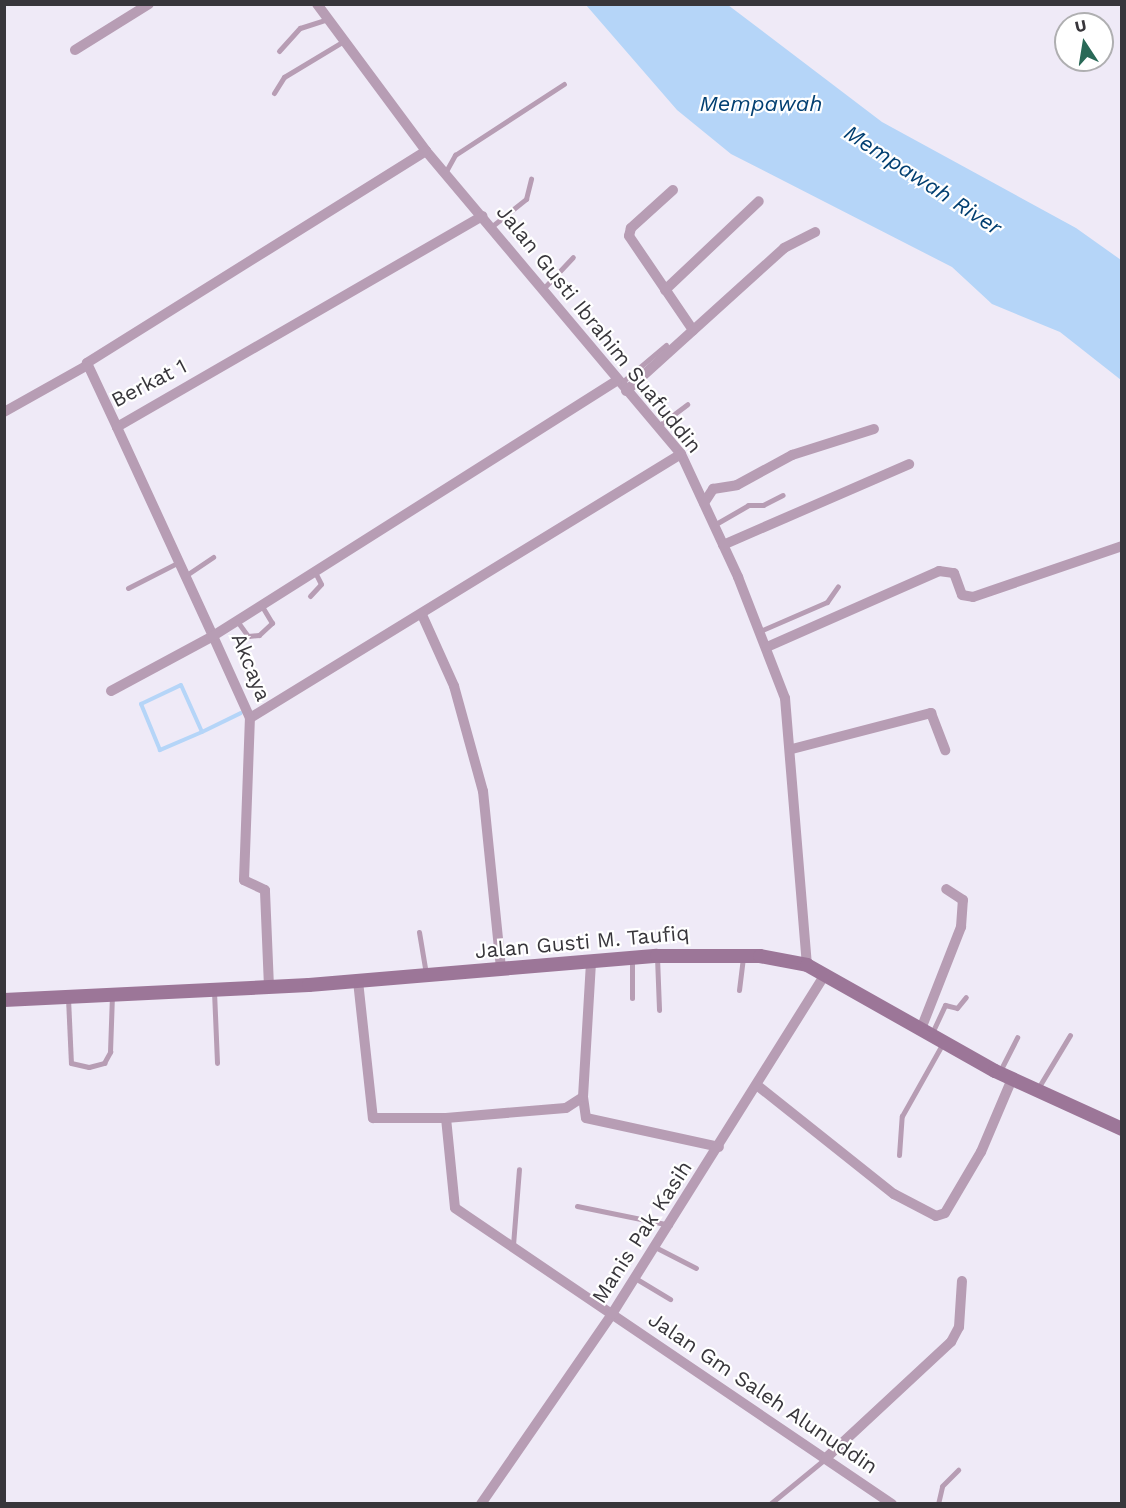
<!DOCTYPE html>
<style>
body{margin:0}
#map{position:relative;width:1126px;height:1508px;overflow:hidden;background:#efeaf7;font-family:"Work Sans",sans-serif}
div>[style]{position:absolute}
.water>*{inset:0;background:#b5d5f8}
.stream>*{height:4px;margin:-2px;padding:0 2px;transform-origin:2px;border-radius:2px;background:#b5d5f8}
.service>*{height:5px;margin:-2.5px;padding:0 2.5px;transform-origin:2.5px;border-radius:2.5px;background:#b79db4}
.minor>*{height:10px;margin:-5px;padding:0 5px;transform-origin:5px;border-radius:5px;background:#b79db4}
.secondary>*{height:14px;margin:-7px;padding:0 7px;transform-origin:7px;border-radius:7px;background:#9c7698}
span{translate:-50% -50%;white-space:nowrap;text-align:center;line-height:1.15;-webkit-text-stroke:4.5px #fff;paint-order:stroke}
.street-label{font-size:21px;color:#38363b}
.water-label{font-size:22px;color:#023f71;font-style:italic}
.frame{position:absolute;inset:0;border:6px solid #38363b;pointer-events:none}
.north{position:absolute;left:1054px;top:12px;width:60px;height:60px;box-sizing:border-box;background:#fff;border:2px solid #afafb1;border-radius:50%;rotate:348deg;font-size:16px;font-weight:700;line-height:24px;text-align:center;color:#38363b}
.north::after{content:'';display:block;margin:auto;width:21px;height:27px;background:#296957;clip-path:polygon(50% 0,100% 100%,50% 72%,0 100%)}
</style>
<div id="map">
<div class="water">
<div style="clip-path:polygon(586px 5px,728px 5px,882px 122px,1076px 228px,1121px 260px,1121px 380px,1060px 332px,992px 304px,952px 267px,731px 154px,677px 110px)"></div>
</div>
<div class="stream">
<div style="left:202px;top:732px;width:46px;rotate:156.8deg"></div>
<div style="left:160px;top:750px;width:50px;rotate:-112.4deg"></div>
<div style="left:141px;top:704px;width:44px;rotate:-25.4deg"></div>
<div style="left:181px;top:685px;width:51px;rotate:65.9deg"></div>
<div style="left:202px;top:732px;width:43px;rotate:-26deg"></div>
</div>
<div class="service">
<div style="left:279px;top:51px;width:31px;rotate:-48deg"></div>
<div style="left:300px;top:28px;width:29px;rotate:-18deg"></div>
<div style="left:274px;top:93px;width:19px;rotate:-58deg"></div>
<div style="left:284px;top:77px;width:70px;rotate:-31deg"></div>
<div style="left:445px;top:173px;width:21px;rotate:-61deg"></div>
<div style="left:455px;top:155px;width:130px;rotate:-33.1deg"></div>
<div style="left:491px;top:227px;width:45px;rotate:-38.7deg"></div>
<div style="left:526px;top:199px;width:21px;rotate:-76deg"></div>
<div style="left:542px;top:290px;width:45px;rotate:-46.8deg"></div>
<div style="left:621px;top:383px;width:59px;rotate:-40.2deg"></div>
<div style="left:657px;top:427px;width:38px;rotate:-37deg"></div>
<div style="left:714px;top:525px;width:39px;rotate:-30deg"></div>
<div style="left:748px;top:505px;width:15px"></div>
<div style="left:763px;top:505px;width:22px;rotate:-27deg"></div>
<div style="left:185px;top:576px;width:34px;rotate:-34deg"></div>
<div style="left:128px;top:588px;width:57px;rotate:-27deg"></div>
<div style="left:310px;top:596px;width:16px;rotate:-47deg"></div>
<div style="left:321px;top:584px;width:13px;rotate:-117deg"></div>
<div style="left:237px;top:621px;width:19px;rotate:54deg"></div>
<div style="left:248px;top:636px;width:11px;rotate:-5deg"></div>
<div style="left:259px;top:635px;width:18px;rotate:-43deg"></div>
<div style="left:272px;top:623px;width:21px;rotate:-121deg"></div>
<div style="left:760px;top:631px;width:73px;rotate:-23.4deg"></div>
<div style="left:827px;top:602px;width:19px;rotate:-55deg"></div>
<div style="left:419px;top:932px;width:43px;rotate:80.5deg"></div>
<div style="left:657px;top:957px;width:53px;rotate:87.8deg"></div>
<div style="left:632px;top:959px;width:39px;rotate:90deg"></div>
<div style="left:739px;top:990px;width:34px;rotate:-83deg"></div>
<div style="left:214px;top:991px;width:72px;rotate:87.6deg"></div>
<div style="left:68px;top:998px;width:65px;rotate:87.4deg"></div>
<div style="left:71px;top:1063px;width:18px;rotate:13deg"></div>
<div style="left:89px;top:1067px;width:16px;rotate:-15deg"></div>
<div style="left:104px;top:1063px;width:13px;rotate:-61deg"></div>
<div style="left:110px;top:1052px;width:57px;rotate:-88deg"></div>
<div style="left:932px;top:1033px;width:31px;rotate:-65deg"></div>
<div style="left:945px;top:1005px;width:12px;rotate:14deg"></div>
<div style="left:957px;top:1008px;width:14px;rotate:-51deg"></div>
<div style="left:1000px;top:1071px;width:38px;rotate:-63deg"></div>
<div style="left:1037px;top:1090px;width:64px;rotate:-59deg"></div>
<div style="left:899px;top:1155px;width:39px;rotate:-86deg"></div>
<div style="left:902px;top:1116px;width:84px;rotate:-60.7deg"></div>
<div style="left:577px;top:1206px;width:95px;rotate:11.5deg"></div>
<div style="left:513px;top:1245px;width:76px;rotate:-85.5deg"></div>
<div style="left:655px;top:1247px;width:46px;rotate:27.1deg"></div>
<div style="left:635px;top:1278px;width:41px;rotate:31deg"></div>
<div style="left:770px;top:1504px;width:71px;rotate:-39.3deg"></div>
<div style="left:938px;top:1504px;width:18px;rotate:-77deg"></div>
<div style="left:942px;top:1486px;width:23px;rotate:-45deg"></div>
</div>
<div class="minor">
<div style="left:317px;top:4px;width:183px;rotate:53.4deg"></div>
<div style="left:426px;top:151px;width:396px;rotate:49.9deg"></div>
<div style="left:681px;top:454px;width:136px;rotate:65.1deg"></div>
<div style="left:738px;top:577px;width:130px;rotate:68.8deg"></div>
<div style="left:785px;top:698px;width:268px;rotate:85.3deg"></div>
<div style="left:75px;top:50px;width:87px;rotate:-31.9deg"></div>
<div style="left:426px;top:151px;width:400px;rotate:148deg"></div>
<div style="left:87px;top:363px;width:71px;rotate:64.9deg"></div>
<div style="left:117px;top:427px;width:422px;rotate:-30deg"></div>
<div style="left:673px;top:190px;width:57px;rotate:137.9deg"></div>
<div style="left:631px;top:228px;width:8px;rotate:104deg"></div>
<div style="left:629px;top:236px;width:114px;rotate:55.8deg"></div>
<div style="left:665px;top:290px;width:129px;rotate:-43.4deg"></div>
<div style="left:626px;top:391px;width:213px;rotate:-42.1deg"></div>
<div style="left:784px;top:248px;width:35px;rotate:-27deg"></div>
<div style="left:4px;top:412px;width:94px;rotate:-29.3deg"></div>
<div style="left:704px;top:503px;width:17px;rotate:-57deg"></div>
<div style="left:713px;top:489px;width:24px;rotate:-9deg"></div>
<div style="left:737px;top:485px;width:63px;rotate:-28.6deg"></div>
<div style="left:792px;top:455px;width:86px;rotate:-17.6deg"></div>
<div style="left:723px;top:545px;width:203px;rotate:-23.5deg"></div>
<div style="left:423px;top:617px;width:76px;rotate:65.8deg"></div>
<div style="left:454px;top:686px;width:109px;rotate:74.6deg"></div>
<div style="left:483px;top:791px;width:179px;rotate:84.2deg"></div>
<div style="left:767px;top:647px;width:188px;rotate:-23.8deg"></div>
<div style="left:939px;top:571px;width:15px;rotate:8deg"></div>
<div style="left:954px;top:573px;width:23px;rotate:70deg"></div>
<div style="left:962px;top:595px;width:11px;rotate:10deg"></div>
<div style="left:973px;top:597px;width:157px;rotate:-18.9deg"></div>
<div style="left:111px;top:691px;width:116px;rotate:-28.3deg"></div>
<div style="left:213px;top:636px;width:230px;rotate:-114.7deg"></div>
<div style="left:250px;top:718px;width:505px;rotate:-31.49deg"></div>
<div style="left:792px;top:749px;width:144px;rotate:-14.5deg"></div>
<div style="left:931px;top:713px;width:40px;rotate:69deg"></div>
<div style="left:358px;top:981px;width:138px;rotate:83.8deg"></div>
<div style="left:373px;top:1118px;width:73px"></div>
<div style="left:446px;top:1118px;width:90px;rotate:84.3deg"></div>
<div style="left:455px;top:1208px;width:528px;rotate:34.11deg"></div>
<div style="left:269px;top:987px;width:97px;rotate:-92.4deg"></div>
<div style="left:265px;top:890px;width:23px;rotate:-155deg"></div>
<div style="left:244px;top:880px;width:162px;rotate:-87.9deg"></div>
<div style="left:250px;top:718px;width:90px;rotate:-114.3deg"></div>
<div style="left:213px;top:636px;width:478px;rotate:-32.3deg"></div>
<div style="left:921px;top:1029px;width:110px;rotate:-68.6deg"></div>
<div style="left:961px;top:927px;width:27px;rotate:-86deg"></div>
<div style="left:963px;top:900px;width:20px;rotate:-147deg"></div>
<div style="left:758px;top:1086px;width:174px;rotate:38.5deg"></div>
<div style="left:894px;top:1194px;width:47px;rotate:27.6deg"></div>
<div style="left:936px;top:1216px;width:9px;rotate:-18deg"></div>
<div style="left:945px;top:1213px;width:71px;rotate:-59.5deg"></div>
<div style="left:981px;top:1152px;width:79px;rotate:-67deg"></div>
<div style="left:583px;top:1097px;width:21px;rotate:82deg"></div>
<div style="left:586px;top:1118px;width:136px;rotate:12.3deg"></div>
<div style="left:446px;top:1118px;width:120px;rotate:-4.8deg"></div>
<div style="left:566px;top:1108px;width:20px;rotate:-33deg"></div>
<div style="left:583px;top:1097px;width:136px;rotate:-86.6deg"></div>
<div style="left:826px;top:1458px;width:171px;rotate:-42.9deg"></div>
<div style="left:951px;top:1342px;width:17px;rotate:-62deg"></div>
<div style="left:959px;top:1327px;width:46px;rotate:-86.3deg"></div>
<div style="left:481px;top:1504px;width:231px;rotate:-55.4deg"></div>
<div style="left:612px;top:1314px;width:400px;rotate:-57.9deg"></div>
</div>
<div class="secondary">
<div style="left:4px;top:1000px;width:305px;rotate:-2.8deg"></div>
<div style="left:309px;top:985px;width:349px;rotate:-4.8deg"></div>
<div style="left:657px;top:956px;width:103px"></div>
<div style="left:760px;top:956px;width:48px;rotate:10.8deg"></div>
<div style="left:807px;top:965px;width:216px;rotate:29.4deg"></div>
<div style="left:995px;top:1071px;width:140px;rotate:24.5deg"></div>
</div>
<div class="street-label">
<span style="left:599px;top:329px;rotate:51deg">Jalan Gusti Ibrahim Suafuddin</span>
<span style="left:149px;top:383px;rotate:-27deg">Berkat 1</span>
<span style="left:251px;top:667px;rotate:68deg">Akcaya</span>
<span style="left:582px;top:942px;rotate:-5deg">Jalan Gusti M. Taufiq</span>
<span style="left:642px;top:1232px;rotate:-57deg">Manis Pak Kasih</span>
<span style="left:763px;top:1393px;rotate:34deg">Jalan Gm Saleh Alunuddin</span>
</div>
<div class="water-label">
<span style="left:761px;top:104px">Mempawah</span>
<span style="left:923px;top:180px;rotate:33deg">Mempawah River</span>
</div>
<div class="frame"></div>
<div class="north">U</div>
</div>
